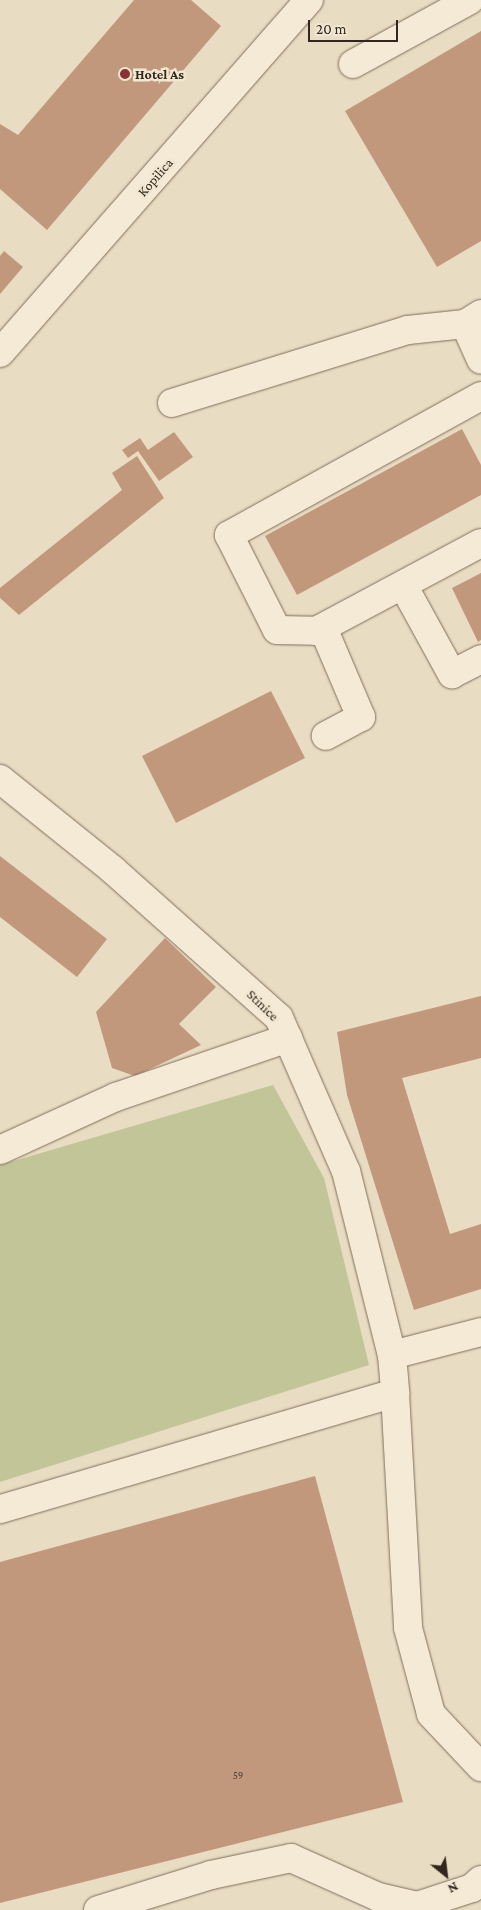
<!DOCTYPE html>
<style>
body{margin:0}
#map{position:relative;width:481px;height:1910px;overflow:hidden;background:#e8dcc3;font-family:"Crimson Pro",serif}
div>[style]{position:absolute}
.green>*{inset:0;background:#c1c598}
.building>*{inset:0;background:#c2987d}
.roads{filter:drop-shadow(0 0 1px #806e5c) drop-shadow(0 0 1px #806e5c)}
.minor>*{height:28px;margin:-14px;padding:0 14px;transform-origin:14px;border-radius:14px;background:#f4ead5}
.dots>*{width:14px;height:14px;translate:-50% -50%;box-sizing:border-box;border:2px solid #f1e7d1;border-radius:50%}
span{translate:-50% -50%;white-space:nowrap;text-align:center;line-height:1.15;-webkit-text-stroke:5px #f1e7d1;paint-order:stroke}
.number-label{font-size:11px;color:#564336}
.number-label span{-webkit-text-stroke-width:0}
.poi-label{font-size:14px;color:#32271e;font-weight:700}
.left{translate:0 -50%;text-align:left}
.street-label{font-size:14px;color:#32271e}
.north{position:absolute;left:421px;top:1850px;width:50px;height:50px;-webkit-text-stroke:4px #f1e7d1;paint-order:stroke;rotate:151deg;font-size:14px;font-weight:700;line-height:20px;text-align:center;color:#32271e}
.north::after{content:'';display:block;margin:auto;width:18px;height:22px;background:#32271e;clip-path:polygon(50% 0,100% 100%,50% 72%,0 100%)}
.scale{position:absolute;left:308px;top:20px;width:90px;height:22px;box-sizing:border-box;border:2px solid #32271e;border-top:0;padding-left:6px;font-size:15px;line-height:18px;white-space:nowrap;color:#32271e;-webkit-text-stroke:4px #f1e7d1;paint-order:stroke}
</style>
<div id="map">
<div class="green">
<div style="clip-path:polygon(273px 1085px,324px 1178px,369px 1365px,0 1482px,0 1165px)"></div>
</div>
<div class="building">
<div style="clip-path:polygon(134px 0,191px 0,221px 26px,47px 230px,0 189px,0 124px,18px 135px)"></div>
<div style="clip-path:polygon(481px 31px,481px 241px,437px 267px,345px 111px)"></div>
<div style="clip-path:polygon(4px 251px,23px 267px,0 294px,0 256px)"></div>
<div style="clip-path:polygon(462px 429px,481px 465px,481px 495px,297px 595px,265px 536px)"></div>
<div style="clip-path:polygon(174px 432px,193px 457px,159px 481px,138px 451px,128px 458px,122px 450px,140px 438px,148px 450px)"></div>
<div style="clip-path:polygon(137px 456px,164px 498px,19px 615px,0 598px,0 588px,122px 490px,112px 473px)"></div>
<div style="clip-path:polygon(481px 573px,481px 640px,478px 642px,452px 588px)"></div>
<div style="clip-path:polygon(271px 691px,305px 758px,176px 823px,142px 756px)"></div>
<div style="clip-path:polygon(0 856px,107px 939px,77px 977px,0 917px)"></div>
<div style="clip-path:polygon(165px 938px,216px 987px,179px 1024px,201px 1045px,135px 1076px,112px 1068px,96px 1012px)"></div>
<div style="clip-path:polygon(481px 996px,481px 1058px,402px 1078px,450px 1234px,481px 1224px,481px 1289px,414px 1310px,347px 1095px,337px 1032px)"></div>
<div style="clip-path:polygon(315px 1476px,403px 1802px,0 1903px,0 1562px)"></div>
</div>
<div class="roads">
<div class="minor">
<div style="left:353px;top:64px;width:133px;rotate:-28.7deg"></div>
<div style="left:465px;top:324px;width:39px;rotate:66deg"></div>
<div style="left:0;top:353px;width:469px;rotate:-48.8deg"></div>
<div style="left:481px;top:396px;width:288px;rotate:151.1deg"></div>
<div style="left:229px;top:535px;width:106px;rotate:63.2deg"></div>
<div style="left:277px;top:630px;width:39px;rotate:1deg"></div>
<div style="left:316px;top:631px;width:187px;rotate:-28.1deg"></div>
<div style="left:172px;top:403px;width:247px;rotate:-17.2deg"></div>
<div style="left:408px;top:330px;width:57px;rotate:-6deg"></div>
<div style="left:465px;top:324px;width:19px;rotate:-32deg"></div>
<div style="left:403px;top:585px;width:102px;rotate:61.2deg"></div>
<div style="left:452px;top:674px;width:33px;rotate:-27deg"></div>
<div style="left:323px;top:628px;width:97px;rotate:66.9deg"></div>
<div style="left:361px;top:717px;width:40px;rotate:152deg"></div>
<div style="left:0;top:779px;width:145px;rotate:38.8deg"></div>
<div style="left:113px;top:870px;width:222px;rotate:41.7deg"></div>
<div style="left:279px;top:1018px;width:167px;rotate:66.4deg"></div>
<div style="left:346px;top:1171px;width:190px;rotate:76deg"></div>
<div style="left:392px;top:1355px;width:38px;rotate:85deg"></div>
<div style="left:395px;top:1393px;width:412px;rotate:163.6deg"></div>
<div style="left:0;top:1150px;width:128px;rotate:-24.6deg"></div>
<div style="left:116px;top:1097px;width:182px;rotate:-18.9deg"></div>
<div style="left:392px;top:1355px;width:92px;rotate:-14.5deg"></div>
<div style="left:395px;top:1393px;width:235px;rotate:86.8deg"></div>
<div style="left:408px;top:1628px;width:89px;rotate:75deg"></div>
<div style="left:431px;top:1714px;width:73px;rotate:46.7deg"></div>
<div style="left:98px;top:1910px;width:118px;rotate:-17.2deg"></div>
<div style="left:211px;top:1875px;width:82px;rotate:-12deg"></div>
<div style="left:291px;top:1858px;width:95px;rotate:24.1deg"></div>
<div style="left:378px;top:1897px;width:40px;rotate:13deg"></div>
<div style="left:417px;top:1906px;width:58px;rotate:-18.1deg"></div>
<div style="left:472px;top:1888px;width:12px;rotate:-42deg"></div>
</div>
</div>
<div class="dots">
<div style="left:125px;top:74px;background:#883336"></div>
</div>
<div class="number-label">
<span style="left:238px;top:1775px">59</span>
</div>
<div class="poi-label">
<span class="left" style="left:135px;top:74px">Hotel As</span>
</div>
<div class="street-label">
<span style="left:155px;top:177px;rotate:-49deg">Kopilica</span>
<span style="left:263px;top:1005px;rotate:44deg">Stinice</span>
</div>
<div class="north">N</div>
<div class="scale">20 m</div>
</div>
